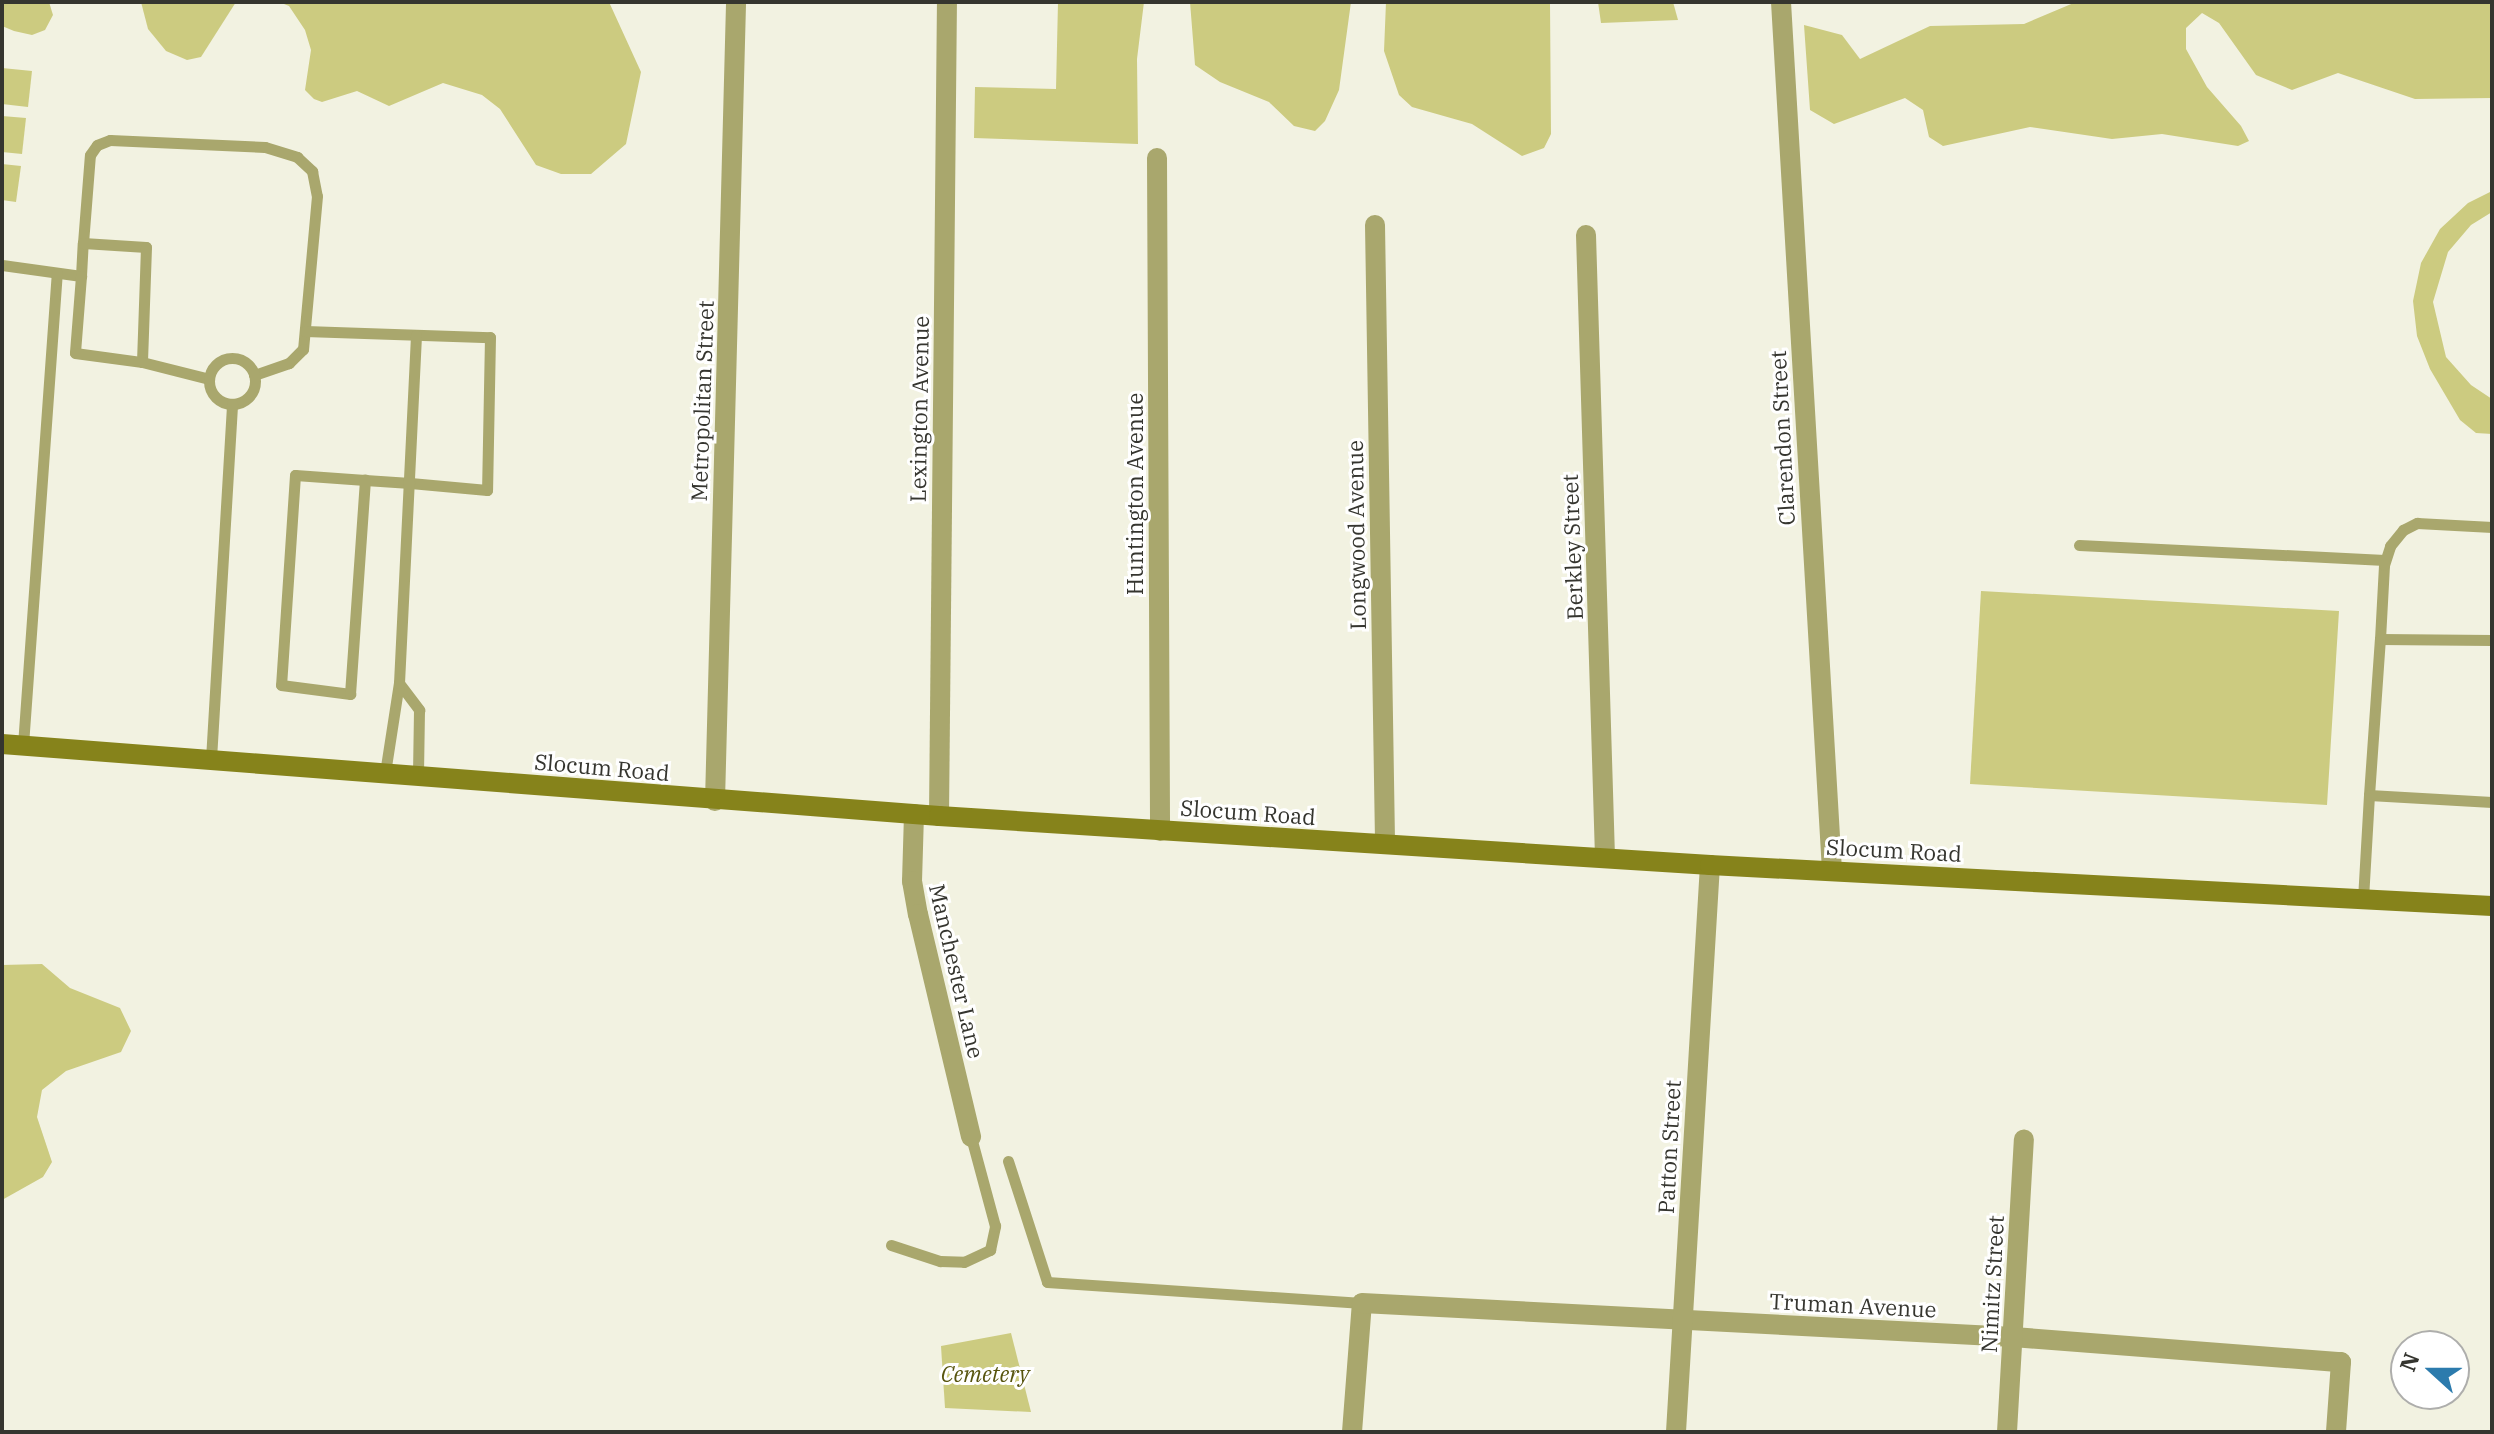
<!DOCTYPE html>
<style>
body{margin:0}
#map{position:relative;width:2494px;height:1434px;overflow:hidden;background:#f2f2e1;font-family:"IBM Plex Serif",serif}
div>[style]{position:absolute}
.green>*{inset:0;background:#cccb80}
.lane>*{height:11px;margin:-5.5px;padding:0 5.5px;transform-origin:5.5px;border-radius:5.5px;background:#a9a76d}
.lane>.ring{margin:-5.5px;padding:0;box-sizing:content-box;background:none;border:11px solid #a9a76d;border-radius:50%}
.street>*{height:20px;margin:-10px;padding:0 10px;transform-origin:10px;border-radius:10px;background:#a9a76d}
.secondary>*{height:20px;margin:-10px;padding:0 10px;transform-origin:10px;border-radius:10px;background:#86831b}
span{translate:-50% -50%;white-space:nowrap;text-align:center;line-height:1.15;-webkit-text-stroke:6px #fff;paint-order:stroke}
.street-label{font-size:22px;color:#35352f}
.park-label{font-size:22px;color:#57540e;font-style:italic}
.frame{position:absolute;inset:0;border:4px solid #35352f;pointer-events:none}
.north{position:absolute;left:2390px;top:1330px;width:80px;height:80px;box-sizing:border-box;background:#fff;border:2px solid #aeaeac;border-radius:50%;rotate:291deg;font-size:22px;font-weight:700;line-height:32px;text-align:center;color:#35352f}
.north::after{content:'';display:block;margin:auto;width:28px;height:36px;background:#2c7bad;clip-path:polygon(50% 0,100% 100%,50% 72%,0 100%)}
</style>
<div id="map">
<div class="green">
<div style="clip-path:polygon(2px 2px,49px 2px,53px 15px,45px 30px,32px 35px,14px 31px,2px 26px)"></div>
<div style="clip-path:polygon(141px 2px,236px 2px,201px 57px,187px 60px,166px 51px,148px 29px)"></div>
<div style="clip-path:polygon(279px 2px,609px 2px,641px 72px,626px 144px,591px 174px,561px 174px,536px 165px,500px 109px,482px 95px,443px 83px,389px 106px,357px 91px,322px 102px,314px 99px,305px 90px,311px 50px,305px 30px,289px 6px)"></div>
<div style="clip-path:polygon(1058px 2px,1144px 2px,1137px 59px,1138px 144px,974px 138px,975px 87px,1056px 89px)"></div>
<div style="clip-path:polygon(1190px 2px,1351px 2px,1339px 90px,1325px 121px,1315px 131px,1294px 126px,1269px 102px,1220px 82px,1195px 65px)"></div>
<div style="clip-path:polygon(1386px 2px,1550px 2px,1551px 134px,1544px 148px,1522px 156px,1472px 124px,1412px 107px,1399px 95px,1384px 51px)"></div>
<div style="clip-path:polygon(1598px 2px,1673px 2px,1678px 20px,1601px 23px)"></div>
<div style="clip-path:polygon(2076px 2px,2492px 2px,2492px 98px,2415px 99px,2338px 73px,2292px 90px,2256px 75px,2219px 23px,2202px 13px,2186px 28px,2186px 49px,2207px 87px,2241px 126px,2249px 141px,2238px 146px,2162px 134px,2112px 139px,2030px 127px,1943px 146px,1929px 137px,1923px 110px,1905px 98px,1834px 124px,1810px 110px,1804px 25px,1842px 35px,1860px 59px,1930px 26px,2024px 24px)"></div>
<div style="clip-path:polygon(2px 68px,32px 71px,28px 107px,2px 104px)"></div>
<div style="clip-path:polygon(2px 116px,26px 118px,22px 154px,2px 152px)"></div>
<div style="clip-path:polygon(2px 164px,21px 166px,16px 202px,2px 200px)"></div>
<div style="clip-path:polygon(2492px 191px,2492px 212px,2471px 225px,2448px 252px,2433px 302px,2446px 357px,2471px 385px,2492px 399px,2492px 434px,2476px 433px,2460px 420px,2430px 369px,2417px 336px,2413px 301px,2421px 263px,2440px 229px,2468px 203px)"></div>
<div style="clip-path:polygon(1981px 591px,2339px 611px,2327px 805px,1970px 784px)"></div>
<div style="clip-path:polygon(42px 964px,70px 988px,120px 1008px,131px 1031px,121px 1052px,66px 1071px,42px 1090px,37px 1117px,52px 1162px,43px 1177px,2px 1200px,2px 965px)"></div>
<div style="clip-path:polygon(1011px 1333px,1031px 1412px,945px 1408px,941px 1346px)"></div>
</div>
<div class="lane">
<div style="left:83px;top:243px;width:88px;rotate:-85.5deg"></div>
<div style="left:90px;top:155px;width:12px;rotate:-55deg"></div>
<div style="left:97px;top:145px;width:14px;rotate:-21deg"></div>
<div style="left:110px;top:140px;width:155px;rotate:2.6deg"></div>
<div style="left:265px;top:147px;width:34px;rotate:17deg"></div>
<div style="left:297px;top:157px;width:21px;rotate:43deg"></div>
<div style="left:312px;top:171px;width:25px;rotate:79deg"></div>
<div style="left:317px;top:196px;width:154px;rotate:95.2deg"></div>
<div style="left:303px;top:349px;width:20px;rotate:135deg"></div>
<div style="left:289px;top:363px;width:37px;rotate:161deg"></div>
<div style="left:2px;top:265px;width:80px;rotate:7.9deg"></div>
<div style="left:81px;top:276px;width:33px;rotate:-87deg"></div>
<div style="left:83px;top:243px;width:63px;rotate:3.6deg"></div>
<div style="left:146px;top:247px;width:115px;rotate:92deg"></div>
<div style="left:142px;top:362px;width:69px;rotate:14.2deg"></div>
<div style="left:81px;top:276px;width:77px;rotate:94.5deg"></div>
<div style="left:75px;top:353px;width:68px;rotate:7.7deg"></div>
<div style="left:305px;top:331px;width:185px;rotate:1.9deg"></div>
<div style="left:490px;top:337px;width:153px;rotate:91.1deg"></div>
<div style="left:487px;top:490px;width:77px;rotate:-174.8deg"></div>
<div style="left:410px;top:483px;width:45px;rotate:-176.2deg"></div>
<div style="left:365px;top:480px;width:70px;rotate:-175.9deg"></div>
<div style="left:295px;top:475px;width:210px;rotate:93.8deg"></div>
<div style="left:281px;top:685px;width:70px;rotate:7.4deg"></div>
<div style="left:350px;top:694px;width:215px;rotate:-86deg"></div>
<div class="ring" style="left:209px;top:358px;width:35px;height:35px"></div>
<div style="left:2079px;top:545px;width:306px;rotate:2.8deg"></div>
<div style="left:2380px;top:639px;width:74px;rotate:-86.9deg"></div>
<div style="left:2384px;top:565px;width:20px;rotate:-72deg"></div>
<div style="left:2390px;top:546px;width:21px;rotate:-51deg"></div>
<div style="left:2403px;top:530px;width:16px;rotate:-27deg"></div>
<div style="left:2417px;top:523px;width:75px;rotate:3.1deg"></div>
<div style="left:399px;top:683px;width:34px;rotate:53deg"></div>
<div style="left:419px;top:710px;width:66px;rotate:90.9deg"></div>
<div style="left:23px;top:745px;width:473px;rotate:-85.9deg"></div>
<div style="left:211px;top:759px;width:356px;rotate:-86.6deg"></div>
<div style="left:385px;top:773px;width:91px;rotate:-81.2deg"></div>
<div style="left:399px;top:683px;width:348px;rotate:-87.2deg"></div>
<div style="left:2369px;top:795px;width:156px;rotate:-86deg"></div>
<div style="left:2380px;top:639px;width:112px;rotate:0.5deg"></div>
<div style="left:2363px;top:899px;width:104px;rotate:-86.7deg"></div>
<div style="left:2369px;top:795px;width:123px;rotate:3.3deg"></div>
<div style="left:1008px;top:1161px;width:127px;rotate:72.1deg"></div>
<div style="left:1047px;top:1282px;width:316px;rotate:3.8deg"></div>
<div style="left:891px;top:1245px;width:52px;rotate:18.1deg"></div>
<div style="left:940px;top:1261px;width:24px;rotate:2deg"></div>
<div style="left:964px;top:1262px;width:29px;rotate:-25deg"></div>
<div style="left:990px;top:1250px;width:25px;rotate:-78deg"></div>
<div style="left:995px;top:1226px;width:92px;rotate:-105.1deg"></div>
</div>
<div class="street">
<div style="left:1781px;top:2px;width:870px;rotate:86.64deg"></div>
<div style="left:1157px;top:158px;width:673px;rotate:89.74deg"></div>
<div style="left:1375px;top:225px;width:619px;rotate:89.07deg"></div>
<div style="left:1586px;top:235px;width:623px;rotate:88.25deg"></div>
<div style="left:715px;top:801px;width:799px;rotate:-88.49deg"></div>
<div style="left:914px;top:814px;width:67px;rotate:91.7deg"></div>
<div style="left:912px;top:881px;width:34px;rotate:80deg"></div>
<div style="left:918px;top:914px;width:229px;rotate:76.6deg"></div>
<div style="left:939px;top:816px;width:814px;rotate:-89.44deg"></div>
<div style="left:1352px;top:1432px;width:129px;rotate:-85.6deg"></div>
<div style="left:1362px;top:1303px;width:652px;rotate:2.99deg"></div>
<div style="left:2013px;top:1337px;width:329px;rotate:4.4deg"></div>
<div style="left:2341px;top:1362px;width:70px;rotate:94.1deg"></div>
<div style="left:1676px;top:1432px;width:568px;rotate:-86.57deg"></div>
<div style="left:2007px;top:1432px;width:293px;rotate:-86.7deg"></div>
</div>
<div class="secondary">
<div style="left:2px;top:744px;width:940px;rotate:4.39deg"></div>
<div style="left:939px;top:816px;width:773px;rotate:3.64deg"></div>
<div style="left:1710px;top:865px;width:783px;rotate:3deg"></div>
</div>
<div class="street-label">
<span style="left:702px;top:401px;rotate:-88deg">Metropolitan Street</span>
<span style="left:919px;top:409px;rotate:-89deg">Lexington Avenue</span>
<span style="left:1782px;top:438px;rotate:-93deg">Clarendon Street</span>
<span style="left:1135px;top:494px;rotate:-90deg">Huntington Avenue</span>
<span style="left:1356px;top:535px;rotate:-91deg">Longwood Avenue</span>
<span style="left:1572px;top:547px;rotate:-92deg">Berkley Street</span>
<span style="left:602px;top:767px;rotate:5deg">Slocum Road</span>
<span style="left:1248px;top:812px;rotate:4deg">Slocum Road</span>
<span style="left:1894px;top:850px;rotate:3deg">Slocum Road</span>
<span style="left:957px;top:971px;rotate:77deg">Manchester Lane</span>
<span style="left:1669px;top:1147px;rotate:-87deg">Patton Street</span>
<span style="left:1992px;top:1284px;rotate:-87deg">Nimitz Street</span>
<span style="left:1853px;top:1305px;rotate:3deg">Truman Avenue</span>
</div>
<div class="park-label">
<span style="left:985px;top:1374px">Cemetery</span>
</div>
<div class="frame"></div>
<div class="north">N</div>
</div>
